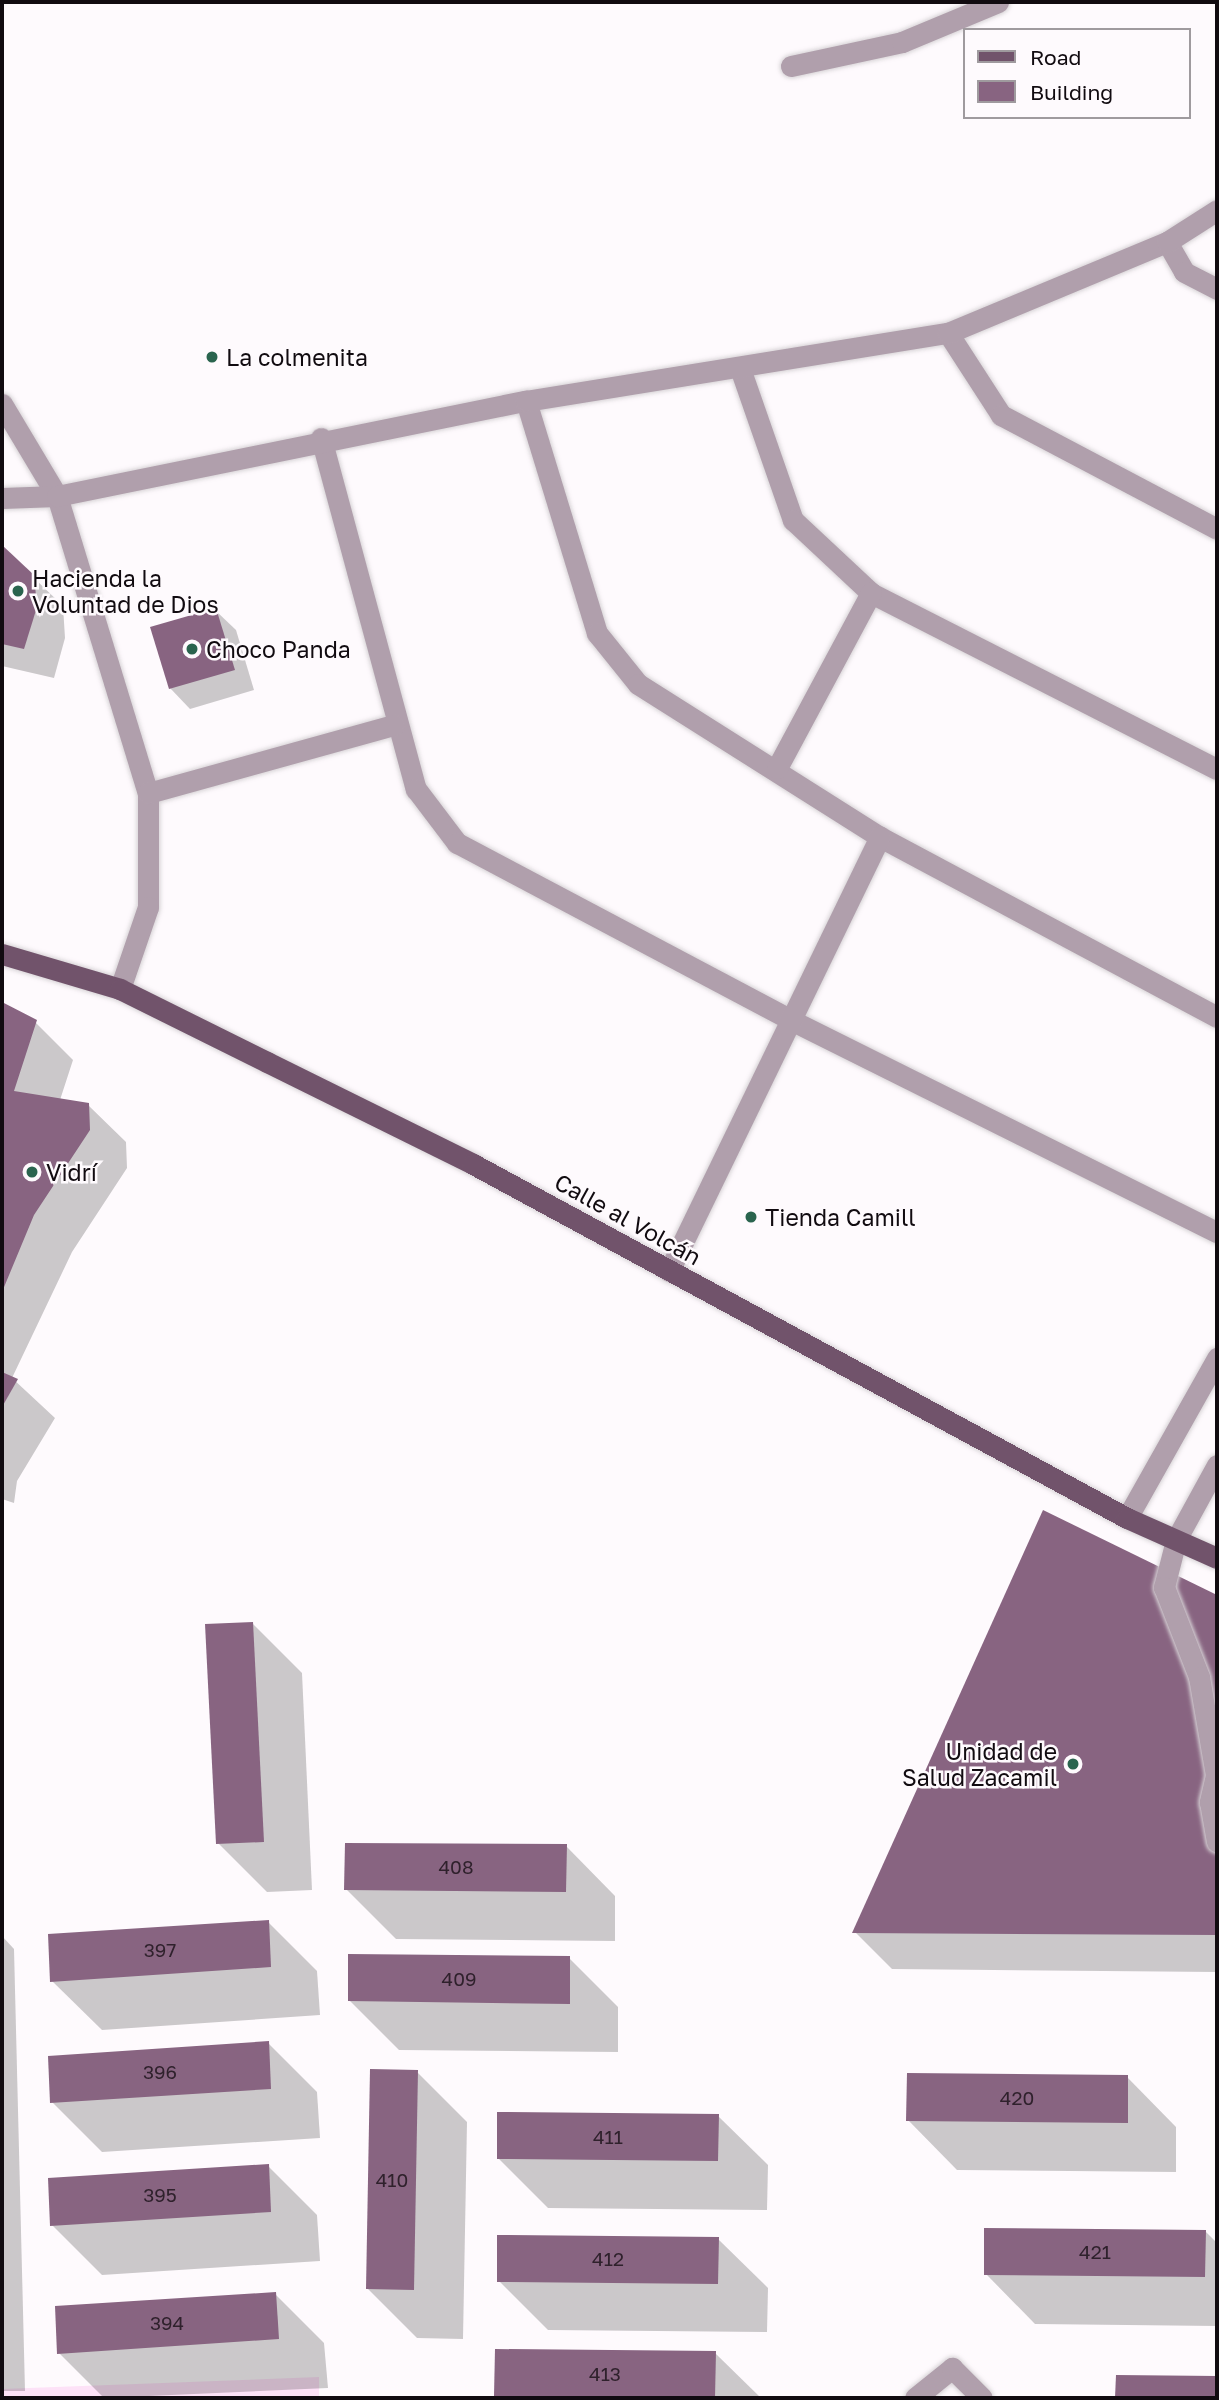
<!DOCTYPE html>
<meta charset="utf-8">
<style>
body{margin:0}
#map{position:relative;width:1219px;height:2400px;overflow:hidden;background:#fefafd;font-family:"Golos Text",sans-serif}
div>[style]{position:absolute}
.green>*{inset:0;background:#fde2f7}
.shadow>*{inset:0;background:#0003}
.building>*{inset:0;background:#886481}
.roads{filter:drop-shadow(0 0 2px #d8d4d7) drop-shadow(0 0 2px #d8d4d7)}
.minor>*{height:21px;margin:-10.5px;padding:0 10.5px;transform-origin:10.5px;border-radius:10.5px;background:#b09fac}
.major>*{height:21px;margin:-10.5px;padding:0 10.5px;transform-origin:10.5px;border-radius:10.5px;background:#71536b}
.dots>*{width:19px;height:19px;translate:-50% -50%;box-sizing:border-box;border:4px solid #fefafd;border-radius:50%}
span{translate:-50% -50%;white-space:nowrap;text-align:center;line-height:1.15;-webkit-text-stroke:5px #fefafd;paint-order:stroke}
.number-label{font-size:19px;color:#2f212c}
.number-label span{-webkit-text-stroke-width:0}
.poi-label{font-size:23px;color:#110b10}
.left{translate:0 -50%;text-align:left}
.right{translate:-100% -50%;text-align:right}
.street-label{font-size:23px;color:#110b10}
.frame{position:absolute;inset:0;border:4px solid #110b10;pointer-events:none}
.legend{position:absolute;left:963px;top:28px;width:228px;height:91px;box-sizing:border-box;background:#fefafd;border:2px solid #9f9a9e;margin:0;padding:9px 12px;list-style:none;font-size:21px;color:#110b10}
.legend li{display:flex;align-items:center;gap:14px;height:35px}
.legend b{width:35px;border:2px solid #9f9a9e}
</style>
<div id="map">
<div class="green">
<div style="clip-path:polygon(319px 2377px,319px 2398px,2px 2398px,2px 2389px)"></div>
</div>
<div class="shadow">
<div style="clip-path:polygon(2px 547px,63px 606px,65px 638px,54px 678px,2px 666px)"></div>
<div style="clip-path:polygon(215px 610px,236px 630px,254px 690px,190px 709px,170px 688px)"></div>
<div style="clip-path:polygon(2px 1004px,35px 1022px,73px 1060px,60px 1100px,88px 1105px,126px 1142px,127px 1168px,72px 1252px,12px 1378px,55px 1418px,17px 1481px,14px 1503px,2px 1499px)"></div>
<div style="clip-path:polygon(1044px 1513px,1217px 1596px,1217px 1972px,892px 1969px,855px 1932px)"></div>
<div style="clip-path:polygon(253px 1624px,302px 1673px,312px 1890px,267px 1892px,218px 1843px)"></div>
<div style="clip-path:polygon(566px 1846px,615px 1896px,615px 1941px,396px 1939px,346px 1889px)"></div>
<div style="clip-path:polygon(268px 1922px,317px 1971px,320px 2015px,102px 2030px,52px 1981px)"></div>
<div style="clip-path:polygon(2px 1936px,14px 1949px,25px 2391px,2px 2391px)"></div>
<div style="clip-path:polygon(569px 1958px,618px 2007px,618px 2052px,399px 2050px,350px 2001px)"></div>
<div style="clip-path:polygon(268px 2043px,317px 2092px,320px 2138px,102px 2152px,52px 2102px)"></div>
<div style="clip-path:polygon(417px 2072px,467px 2122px,463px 2339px,417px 2338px,368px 2289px)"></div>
<div style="clip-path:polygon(1127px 2077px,1176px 2127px,1176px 2172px,957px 2170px,908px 2120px)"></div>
<div style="clip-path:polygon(718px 2116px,768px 2165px,767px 2210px,548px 2208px,499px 2159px)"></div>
<div style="clip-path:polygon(268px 2166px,317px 2215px,320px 2261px,102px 2275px,52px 2225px)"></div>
<div style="clip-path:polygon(1205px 2231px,1217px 2243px,1217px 2326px,1035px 2324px,986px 2274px)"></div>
<div style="clip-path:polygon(718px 2239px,768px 2288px,767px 2332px,548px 2330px,499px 2281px)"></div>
<div style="clip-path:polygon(275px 2294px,324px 2343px,328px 2388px,104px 2398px,59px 2353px)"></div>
<div style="clip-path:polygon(715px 2353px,761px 2398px,496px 2395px)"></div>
<div style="clip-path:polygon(1118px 2376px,1217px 2377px,1217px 2398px,1117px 2398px)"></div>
</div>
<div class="building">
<div style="clip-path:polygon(2px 545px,34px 575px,37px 607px,24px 649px,2px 644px)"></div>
<div style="clip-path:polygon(216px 608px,235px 670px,169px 689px,150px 627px)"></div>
<div style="clip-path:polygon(2px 1002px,37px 1020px,14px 1091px,89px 1103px,90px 1130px,34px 1215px,2px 1292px)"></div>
<div style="clip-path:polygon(2px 1372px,18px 1379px,2px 1407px)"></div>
<div style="clip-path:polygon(1043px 1510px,1217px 1595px,1217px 1935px,852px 1933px)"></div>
<div style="clip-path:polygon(253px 1622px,264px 1842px,216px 1844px,205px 1624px)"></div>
<div style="clip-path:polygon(345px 1843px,567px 1844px,566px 1892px,344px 1890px)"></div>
<div style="clip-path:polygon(269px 1920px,271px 1967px,50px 1982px,48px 1934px)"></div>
<div style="clip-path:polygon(348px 1954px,570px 1956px,570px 2004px,348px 2001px)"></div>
<div style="clip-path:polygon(269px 2041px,271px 2089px,50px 2103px,48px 2056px)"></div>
<div style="clip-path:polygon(370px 2069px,418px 2070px,414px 2290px,366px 2289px)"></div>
<div style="clip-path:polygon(907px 2073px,1128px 2075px,1128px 2123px,906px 2121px)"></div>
<div style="clip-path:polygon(497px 2112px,719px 2114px,718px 2161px,497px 2159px)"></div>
<div style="clip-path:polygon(269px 2164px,271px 2212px,50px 2226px,48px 2178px)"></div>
<div style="clip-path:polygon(984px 2228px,1206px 2230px,1205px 2277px,984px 2275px)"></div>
<div style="clip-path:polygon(497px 2235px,719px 2237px,718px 2284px,497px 2282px)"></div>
<div style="clip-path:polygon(276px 2292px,279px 2339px,57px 2354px,55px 2306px)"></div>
<div style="clip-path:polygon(495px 2349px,716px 2351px,715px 2398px,494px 2396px)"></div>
<div style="clip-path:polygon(1116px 2375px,1217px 2376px,1217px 2398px,1115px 2398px)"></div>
</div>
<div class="roads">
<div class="minor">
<div style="left:791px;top:66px;width:114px;rotate:-12.2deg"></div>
<div style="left:902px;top:42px;width:104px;rotate:-22.6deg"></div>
<div style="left:1167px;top:242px;width:34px;rotate:60deg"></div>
<div style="left:1184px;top:272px;width:37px;rotate:27deg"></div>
<div style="left:948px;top:333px;width:98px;rotate:57.1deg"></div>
<div style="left:1001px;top:415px;width:244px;rotate:27.8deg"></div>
<div style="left:741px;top:371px;width:158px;rotate:70.8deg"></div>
<div style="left:793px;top:520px;width:107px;rotate:43.1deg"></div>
<div style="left:871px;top:593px;width:388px;rotate:27deg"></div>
<div style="left:526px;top:401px;width:243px;rotate:73deg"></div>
<div style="left:597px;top:633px;width:65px;rotate:51.2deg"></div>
<div style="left:638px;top:684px;width:286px;rotate:32.3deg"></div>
<div style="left:880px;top:837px;width:382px;rotate:28.1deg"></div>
<div style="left:2px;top:404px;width:107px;rotate:59.1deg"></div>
<div style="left:57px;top:496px;width:311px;rotate:73deg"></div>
<div style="left:148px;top:793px;width:114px;rotate:90deg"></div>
<div style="left:148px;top:907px;width:87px;rotate:108.9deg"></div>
<div style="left:321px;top:438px;width:364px;rotate:74.9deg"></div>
<div style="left:416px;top:789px;width:68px;rotate:52.8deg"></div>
<div style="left:457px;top:843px;width:380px;rotate:27.9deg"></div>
<div style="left:793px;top:1021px;width:474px;rotate:26.5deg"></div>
<div style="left:2px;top:498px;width:55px;rotate:-2.1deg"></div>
<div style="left:57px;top:496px;width:479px;rotate:-11.5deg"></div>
<div style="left:526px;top:401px;width:427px;rotate:-9.2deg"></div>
<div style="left:948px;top:333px;width:237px;rotate:-22.6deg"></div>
<div style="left:1167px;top:242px;width:59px;rotate:-32.6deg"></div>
<div style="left:777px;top:768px;width:199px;rotate:-61.8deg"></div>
<div style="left:148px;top:793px;width:255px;rotate:-15.5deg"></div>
<div style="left:669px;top:1271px;width:483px;rotate:-64.1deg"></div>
<div style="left:1217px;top:1465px;width:85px;rotate:118.7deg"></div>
<div style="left:1176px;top:1540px;width:49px;rotate:104.3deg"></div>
<div style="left:1164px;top:1587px;width:97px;rotate:68.7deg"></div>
<div style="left:1199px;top:1677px;width:99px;rotate:80.2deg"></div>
<div style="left:1216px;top:1775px;width:28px;rotate:103deg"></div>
<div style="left:1210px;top:1802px;width:40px;rotate:80deg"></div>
<div style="left:1127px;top:1518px;width:184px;rotate:-60.6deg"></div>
<div style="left:915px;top:2398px;width:48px;rotate:-39deg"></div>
<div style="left:952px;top:2368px;width:42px;rotate:45deg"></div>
</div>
<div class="major">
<div style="left:2px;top:954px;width:123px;rotate:16.5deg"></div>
<div style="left:120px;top:989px;width:164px;rotate:26.4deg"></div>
<div style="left:267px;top:1062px;width:230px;rotate:26.3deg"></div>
<div style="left:473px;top:1164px;width:744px;rotate:28.43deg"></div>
<div style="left:1127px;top:1518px;width:98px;rotate:24deg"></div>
</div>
</div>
<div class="dots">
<div style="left:212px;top:357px;background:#2a644e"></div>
<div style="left:18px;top:591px;background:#2a644e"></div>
<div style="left:192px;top:649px;background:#2a644e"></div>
<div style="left:32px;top:1172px;background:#2a644e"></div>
<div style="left:751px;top:1217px;background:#2a644e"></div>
<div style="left:1073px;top:1764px;background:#2a644e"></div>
</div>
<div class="number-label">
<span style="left:456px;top:1867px">408</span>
<span style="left:160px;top:1950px">397</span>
<span style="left:459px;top:1979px">409</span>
<span style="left:160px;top:2072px">396</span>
<span style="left:1017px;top:2098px">420</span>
<span style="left:608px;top:2137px">411</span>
<span style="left:392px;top:2180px">410</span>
<span style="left:160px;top:2195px">395</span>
<span style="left:1095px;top:2252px">421</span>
<span style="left:608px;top:2259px">412</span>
<span style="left:167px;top:2323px">394</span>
<span style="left:605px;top:2374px">413</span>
</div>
<div class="poi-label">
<span class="left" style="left:226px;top:357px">La colmenita</span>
<span class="left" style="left:32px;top:591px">Hacienda la<br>Voluntad de Dios</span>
<span class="left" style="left:206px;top:649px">Choco Panda</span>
<span class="left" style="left:46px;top:1172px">Vidrí</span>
<span class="left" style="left:765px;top:1217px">Tienda Camill</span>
<span class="right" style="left:1057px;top:1764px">Unidad de<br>Salud Zacamil</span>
</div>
<div class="street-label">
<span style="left:628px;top:1219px;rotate:29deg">Calle al Volcán</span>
</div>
<div class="frame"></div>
<ul class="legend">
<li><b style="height:9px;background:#71536b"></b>Road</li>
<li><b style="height:19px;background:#886481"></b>Building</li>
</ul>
</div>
